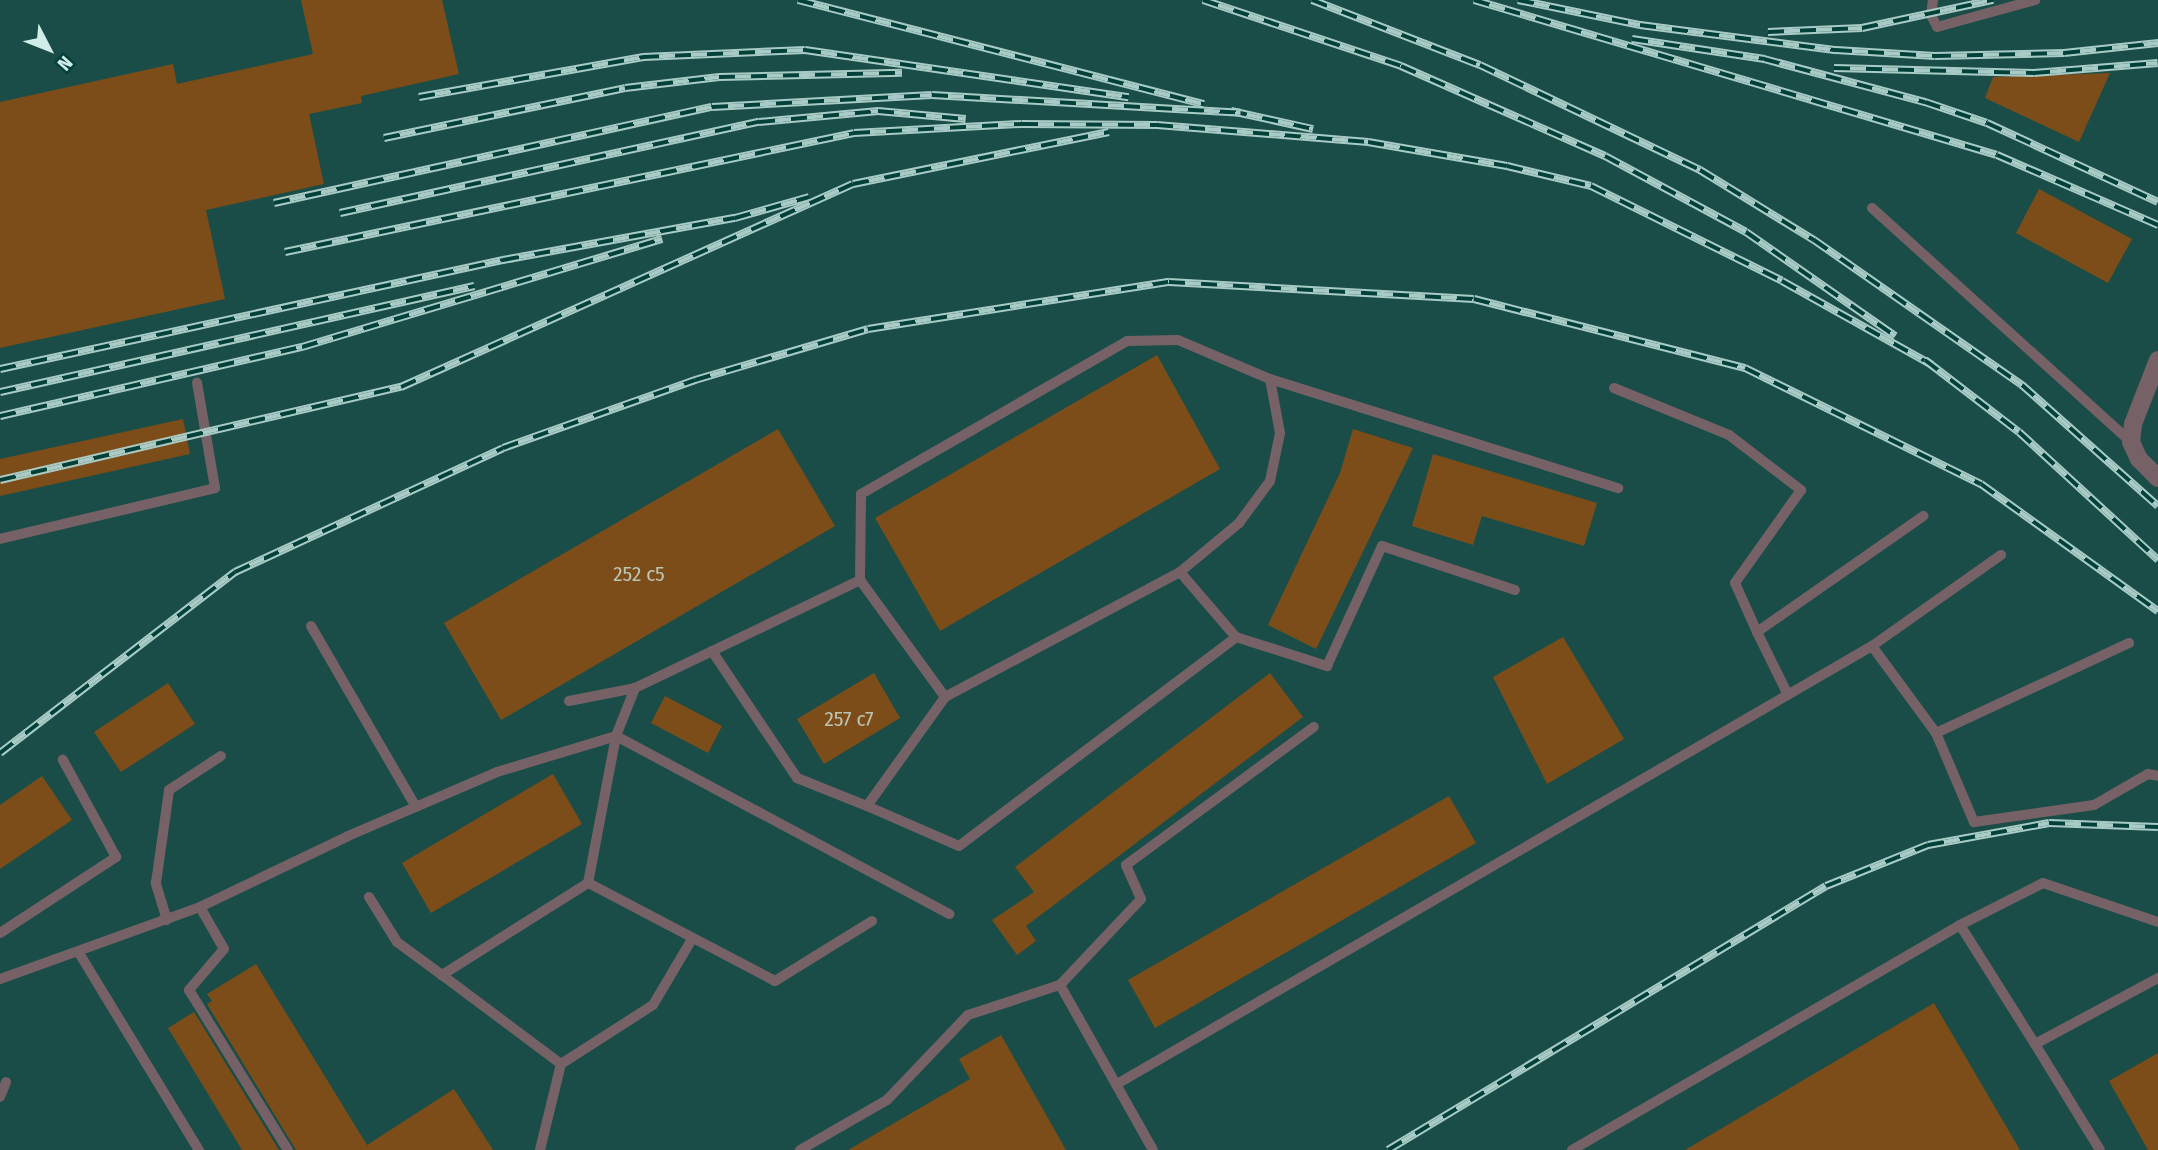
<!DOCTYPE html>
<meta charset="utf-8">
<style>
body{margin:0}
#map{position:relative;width:2158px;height:1150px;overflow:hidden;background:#01413a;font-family:"Fira Sans Condensed",sans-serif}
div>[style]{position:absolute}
.built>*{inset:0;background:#1a4d47}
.building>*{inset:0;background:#7c4d19}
.service>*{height:10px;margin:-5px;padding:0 5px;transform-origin:5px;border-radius:5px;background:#766266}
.minor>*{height:18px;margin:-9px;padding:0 9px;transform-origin:9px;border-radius:9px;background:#766266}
.rail>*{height:8px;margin-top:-4px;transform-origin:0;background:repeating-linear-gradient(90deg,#01413a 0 16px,#a8cbc6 0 32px);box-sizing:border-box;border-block:2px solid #a8cbc6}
span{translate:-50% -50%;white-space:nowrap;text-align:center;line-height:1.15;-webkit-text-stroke:7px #01413a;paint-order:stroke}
.number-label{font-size:21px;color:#bcc5b4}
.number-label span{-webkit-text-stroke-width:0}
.north{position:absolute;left:14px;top:14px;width:70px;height:70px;-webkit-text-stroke:5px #01413a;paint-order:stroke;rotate:132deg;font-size:19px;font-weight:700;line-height:28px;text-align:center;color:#d1ede8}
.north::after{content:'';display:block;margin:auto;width:24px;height:32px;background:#d1ede8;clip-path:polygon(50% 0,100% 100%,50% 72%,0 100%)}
</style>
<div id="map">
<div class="built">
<div style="clip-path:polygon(0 0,2158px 0,2158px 1150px,0 1150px)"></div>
</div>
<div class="building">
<div style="clip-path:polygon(301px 0,442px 0,459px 74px,361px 96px,362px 103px,309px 114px,324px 184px,206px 210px,225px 299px,0 348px,0 102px,173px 64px,177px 84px,313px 54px)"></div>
<div style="clip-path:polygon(2110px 73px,2079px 142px,1985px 98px,1993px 77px)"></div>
<div style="clip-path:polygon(2039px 189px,2132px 239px,2108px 283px,2016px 233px)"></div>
<div style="clip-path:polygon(1157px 355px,1220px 469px,940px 631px,875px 518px)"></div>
<div style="clip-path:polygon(183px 419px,190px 454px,0 496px,0 459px)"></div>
<div style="clip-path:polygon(778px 429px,835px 526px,501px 720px,444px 623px)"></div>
<div style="clip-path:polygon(1353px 429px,1413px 448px,1316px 649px,1268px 625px,1340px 473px)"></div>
<div style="clip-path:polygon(1433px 454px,1597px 503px,1584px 546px,1482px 516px,1473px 545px,1412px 526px)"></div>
<div style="clip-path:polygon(1563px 637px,1624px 739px,1547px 784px,1493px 677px)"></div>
<div style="clip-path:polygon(874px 673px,900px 718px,824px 764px,797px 719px)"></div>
<div style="clip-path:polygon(1270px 673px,1303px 717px,1026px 926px,1036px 941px,1017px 955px,992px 920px,1034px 892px,1015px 867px)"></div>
<div style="clip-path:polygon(168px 683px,195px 724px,121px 772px,94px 732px)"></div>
<div style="clip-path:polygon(665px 696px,722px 726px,708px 753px,651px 723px)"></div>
<div style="clip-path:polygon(553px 774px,582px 824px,431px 913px,402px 863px)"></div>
<div style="clip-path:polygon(42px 776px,72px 820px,0 869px,0 805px)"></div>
<div style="clip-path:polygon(1449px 796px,1476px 843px,1155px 1028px,1128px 980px)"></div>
<div style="clip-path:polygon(256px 964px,367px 1145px,454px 1089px,493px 1150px,296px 1150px,207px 1004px,212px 1001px,207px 994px)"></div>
<div style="clip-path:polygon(1934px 1003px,2020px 1150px,1685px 1150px)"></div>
<div style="clip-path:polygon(194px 1012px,279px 1150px,242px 1150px,168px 1028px)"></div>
<div style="clip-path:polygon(1001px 1035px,1066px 1150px,848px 1150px,970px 1079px,959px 1059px)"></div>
<div style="clip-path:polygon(2158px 1053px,2158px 1150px,2148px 1150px,2109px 1081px)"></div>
</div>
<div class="service">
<div style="left:1933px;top:0;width:15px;rotate:98deg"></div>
<div style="left:1931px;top:15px;width:13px;rotate:63deg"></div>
<div style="left:1937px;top:27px;width:102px;rotate:-15.4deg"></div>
<div style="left:1872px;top:208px;width:349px;rotate:42.1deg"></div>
<div style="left:1614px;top:388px;width:124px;rotate:22.2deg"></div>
<div style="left:1729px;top:435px;width:91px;rotate:37.4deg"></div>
<div style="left:1801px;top:490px;width:114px;rotate:125.4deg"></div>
<div style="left:1735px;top:583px;width:54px;rotate:65.8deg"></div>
<div style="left:1757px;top:632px;width:203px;rotate:-34.9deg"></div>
<div style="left:0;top:539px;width:221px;rotate:-13.3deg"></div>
<div style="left:215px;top:488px;width:107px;rotate:-99.7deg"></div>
<div style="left:1180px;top:572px;width:77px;rotate:-39.7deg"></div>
<div style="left:1239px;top:523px;width:52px;rotate:-53.6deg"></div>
<div style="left:1270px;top:481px;width:49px;rotate:-78.2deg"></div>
<div style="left:1280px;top:433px;width:55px;rotate:-100.5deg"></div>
<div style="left:1270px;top:379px;width:365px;rotate:17.4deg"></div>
<div style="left:860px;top:580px;width:86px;rotate:-89.3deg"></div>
<div style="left:861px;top:494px;width:307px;rotate:-29.9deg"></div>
<div style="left:1127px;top:341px;width:51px;rotate:-1.1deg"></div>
<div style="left:1178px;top:340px;width:100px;rotate:23deg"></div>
<div style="left:311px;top:626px;width:209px;rotate:59.9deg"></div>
<div style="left:1757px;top:632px;width:70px;rotate:63.8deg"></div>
<div style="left:1872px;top:646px;width:108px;rotate:53.7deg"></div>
<div style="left:1936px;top:733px;width:97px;rotate:66.9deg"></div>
<div style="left:1974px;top:822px;width:121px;rotate:-8.1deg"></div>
<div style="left:2094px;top:805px;width:62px;rotate:-29.9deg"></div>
<div style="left:2148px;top:774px;width:10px;rotate:11deg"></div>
<div style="left:712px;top:651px;width:153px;rotate:56.2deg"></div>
<div style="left:797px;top:778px;width:75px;rotate:21.8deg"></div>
<div style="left:867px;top:806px;width:134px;rotate:-54.4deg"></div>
<div style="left:569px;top:701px;width:67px;rotate:-11.1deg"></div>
<div style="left:1936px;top:733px;width:213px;rotate:-25deg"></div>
<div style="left:867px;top:806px;width:100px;rotate:23.5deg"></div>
<div style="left:959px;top:846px;width:347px;rotate:-37deg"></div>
<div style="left:588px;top:883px;width:173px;rotate:147.8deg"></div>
<div style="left:442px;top:975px;width:149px;rotate:36.8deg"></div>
<div style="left:561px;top:1064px;width:109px;rotate:-32.7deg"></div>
<div style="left:653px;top:1005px;width:77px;rotate:-59.4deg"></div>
<div style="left:369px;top:897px;width:53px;rotate:58.1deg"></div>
<div style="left:397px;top:942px;width:56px;rotate:36.3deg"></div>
<div style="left:200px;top:907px;width:48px;rotate:60.3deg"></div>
<div style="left:224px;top:949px;width:54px;rotate:130.5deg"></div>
<div style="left:189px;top:990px;width:188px;rotate:58.3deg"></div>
<div style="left:167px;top:920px;width:39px;rotate:-107deg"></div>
<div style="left:156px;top:883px;width:94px;rotate:-82deg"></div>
<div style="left:169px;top:790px;width:62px;rotate:-33.2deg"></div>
<div style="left:872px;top:921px;width:114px;rotate:148.3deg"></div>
<div style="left:775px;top:981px;width:211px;rotate:-152.3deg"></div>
<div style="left:588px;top:883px;width:150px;rotate:-79.2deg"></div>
<div style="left:616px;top:736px;width:52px;rotate:-68.4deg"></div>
<div style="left:635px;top:688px;width:250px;rotate:-25.6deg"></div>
<div style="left:860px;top:580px;width:145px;rotate:54deg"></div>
<div style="left:945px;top:697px;width:266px;rotate:-28deg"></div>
<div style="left:1180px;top:572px;width:86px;rotate:49.3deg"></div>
<div style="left:1236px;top:637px;width:96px;rotate:17.7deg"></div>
<div style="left:1327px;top:666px;width:132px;rotate:-65.4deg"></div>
<div style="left:1382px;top:546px;width:140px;rotate:18.3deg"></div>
<div style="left:1960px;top:925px;width:93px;rotate:-26.8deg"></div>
<div style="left:2043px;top:883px;width:121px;rotate:18.7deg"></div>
<div style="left:0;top:933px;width:139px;rotate:-33.2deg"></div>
<div style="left:116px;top:857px;width:111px;rotate:-118.7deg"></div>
<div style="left:79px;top:953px;width:231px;rotate:58.7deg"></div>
<div style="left:0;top:979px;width:213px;rotate:-19.8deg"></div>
<div style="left:200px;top:907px;width:164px;rotate:-25.6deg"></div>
<div style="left:348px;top:836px;width:162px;rotate:-23.2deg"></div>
<div style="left:497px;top:772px;width:124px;rotate:-16.8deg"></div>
<div style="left:616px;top:736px;width:378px;rotate:28.1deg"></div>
<div style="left:2035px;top:1044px;width:124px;rotate:58.5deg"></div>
<div style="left:1117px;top:1084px;width:873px;rotate:-30.12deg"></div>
<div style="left:1872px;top:646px;width:158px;rotate:-35.2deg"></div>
<div style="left:0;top:1097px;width:16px;rotate:-68deg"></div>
<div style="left:540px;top:1150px;width:89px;rotate:-76.3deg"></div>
<div style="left:800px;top:1150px;width:100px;rotate:-29.9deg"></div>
<div style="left:887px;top:1100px;width:117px;rotate:-46.4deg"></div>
<div style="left:968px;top:1015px;width:97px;rotate:-18.1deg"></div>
<div style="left:1153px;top:1150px;width:189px;rotate:-119.4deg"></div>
<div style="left:1060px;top:985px;width:118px;rotate:-46.7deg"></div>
<div style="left:1141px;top:899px;width:37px;rotate:-114deg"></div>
<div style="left:1126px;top:865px;width:233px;rotate:-36.3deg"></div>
<div style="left:1572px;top:1150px;width:449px;rotate:-30.1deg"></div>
<div style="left:1960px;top:925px;width:141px;rotate:57.8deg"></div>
<div style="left:2035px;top:1044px;width:140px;rotate:-28.2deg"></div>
</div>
<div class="minor">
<div style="left:2158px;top:360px;width:69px;rotate:111.3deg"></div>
<div style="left:2133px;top:424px;width:18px;rotate:96deg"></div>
<div style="left:2131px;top:442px;width:19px;rotate:65deg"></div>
<div style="left:2139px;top:459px;width:27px;rotate:45deg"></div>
</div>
<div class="rail">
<div style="left:798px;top:0;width:419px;rotate:14.4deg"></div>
<div style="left:1203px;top:0;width:209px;rotate:18.4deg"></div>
<div style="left:1401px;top:66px;width:223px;rotate:23.8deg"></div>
<div style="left:1605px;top:156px;width:160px;rotate:28.3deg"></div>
<div style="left:1746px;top:232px;width:182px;rotate:34.9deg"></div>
<div style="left:1312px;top:0;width:180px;rotate:21.2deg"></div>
<div style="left:1480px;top:65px;width:244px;rotate:25.5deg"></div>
<div style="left:1700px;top:170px;width:134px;rotate:31.6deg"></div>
<div style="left:1814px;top:240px;width:254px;rotate:34.9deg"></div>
<div style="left:2022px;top:385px;width:182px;rotate:41.7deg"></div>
<div style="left:1474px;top:0;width:545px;rotate:16.51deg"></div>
<div style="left:1997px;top:155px;width:176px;rotate:23.5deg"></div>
<div style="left:1518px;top:0;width:125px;rotate:11.6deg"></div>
<div style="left:1640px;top:25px;width:198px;rotate:7.3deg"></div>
<div style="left:1836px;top:50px;width:99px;rotate:3.5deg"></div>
<div style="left:1935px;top:56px;width:129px;rotate:-1.3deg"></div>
<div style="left:2064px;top:53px;width:95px;rotate:-6.1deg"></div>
<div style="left:1768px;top:32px;width:94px;rotate:-2.4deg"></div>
<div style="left:1862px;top:28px;width:134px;rotate:-12.1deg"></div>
<div style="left:1632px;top:39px;width:134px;rotate:8.6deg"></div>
<div style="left:1764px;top:59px;width:167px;rotate:15deg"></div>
<div style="left:1925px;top:102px;width:65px;rotate:18.7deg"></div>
<div style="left:1987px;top:123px;width:188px;rotate:24.8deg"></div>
<div style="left:1834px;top:68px;width:200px;rotate:1.4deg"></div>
<div style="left:2034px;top:73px;width:124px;rotate:-4.6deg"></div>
<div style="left:419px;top:97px;width:228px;rotate:-10.1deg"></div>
<div style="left:643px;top:57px;width:162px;rotate:-2.5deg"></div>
<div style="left:805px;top:50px;width:327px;rotate:8.3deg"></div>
<div style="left:1231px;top:111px;width:84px;rotate:12.4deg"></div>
<div style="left:384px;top:138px;width:246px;rotate:-11.7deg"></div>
<div style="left:625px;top:88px;width:95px;rotate:-6.7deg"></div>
<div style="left:719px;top:77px;width:183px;rotate:-1.3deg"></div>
<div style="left:274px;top:203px;width:448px;rotate:-12.4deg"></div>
<div style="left:712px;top:107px;width:220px;rotate:-3.1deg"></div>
<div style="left:932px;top:95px;width:309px;rotate:3.3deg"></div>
<div style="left:340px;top:213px;width:429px;rotate:-12.3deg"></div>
<div style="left:759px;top:122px;width:120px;rotate:-5.3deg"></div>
<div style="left:878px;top:111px;width:88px;rotate:5.2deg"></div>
<div style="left:285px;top:252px;width:581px;rotate:-11.81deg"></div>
<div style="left:854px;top:133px;width:168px;rotate:-3.1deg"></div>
<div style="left:1022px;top:124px;width:135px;rotate:0.4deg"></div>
<div style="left:1157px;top:125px;width:212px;rotate:4.6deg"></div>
<div style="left:1368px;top:142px;width:141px;rotate:9.8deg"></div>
<div style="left:1507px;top:166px;width:86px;rotate:13.4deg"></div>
<div style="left:1591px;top:186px;width:213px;rotate:26.4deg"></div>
<div style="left:1782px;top:281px;width:172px;rotate:29.2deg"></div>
<div style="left:1925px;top:360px;width:118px;rotate:37.5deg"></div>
<div style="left:2019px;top:432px;width:189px;rotate:42.6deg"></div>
<div style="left:0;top:369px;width:515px;rotate:-12.23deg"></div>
<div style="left:503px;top:260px;width:236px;rotate:-10.3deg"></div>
<div style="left:735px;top:218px;width:77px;rotate:-15.8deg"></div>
<div style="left:0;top:392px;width:486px;rotate:-12.6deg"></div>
<div style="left:0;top:416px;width:310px;rotate:-12.9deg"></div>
<div style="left:302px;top:347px;width:376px;rotate:-16.7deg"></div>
<div style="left:0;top:480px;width:412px;rotate:-13.1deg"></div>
<div style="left:401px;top:387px;width:495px;rotate:-24.2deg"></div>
<div style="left:853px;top:184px;width:261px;rotate:-11.5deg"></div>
<div style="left:0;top:753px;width:297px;rotate:-37.6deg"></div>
<div style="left:235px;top:572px;width:295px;rotate:-24.8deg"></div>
<div style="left:503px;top:448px;width:204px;rotate:-19.5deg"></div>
<div style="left:695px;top:380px;width:180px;rotate:-16.4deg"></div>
<div style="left:868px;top:329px;width:305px;rotate:-8.9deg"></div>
<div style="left:1169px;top:282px;width:305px;rotate:3.2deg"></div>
<div style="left:1474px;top:299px;width:280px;rotate:14.3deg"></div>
<div style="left:1745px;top:368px;width:263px;rotate:26.2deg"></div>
<div style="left:1981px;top:484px;width:218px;rotate:35.7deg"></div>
<div style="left:1388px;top:1150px;width:511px;rotate:-31.08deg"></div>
<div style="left:1826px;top:886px;width:110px;rotate:-21.9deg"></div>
<div style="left:1928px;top:845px;width:123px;rotate:-10.3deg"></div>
<div style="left:2049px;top:823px;width:109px;rotate:2.1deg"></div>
</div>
<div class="number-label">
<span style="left:639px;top:574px">252 с5</span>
<span style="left:849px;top:719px">257 с7</span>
</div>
<div class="north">N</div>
</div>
